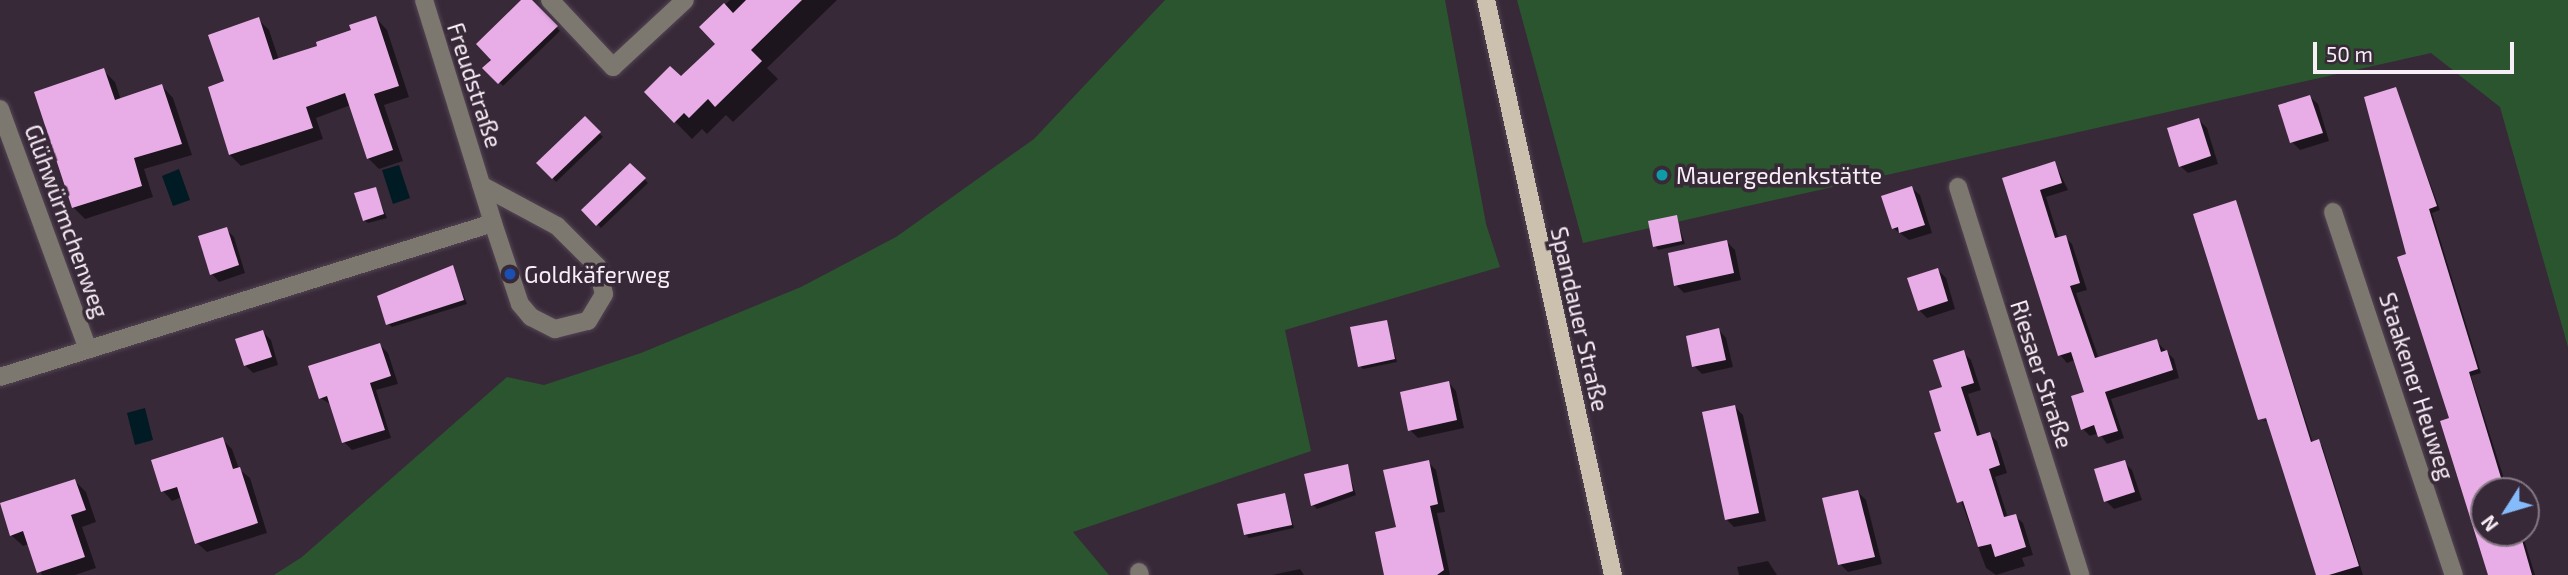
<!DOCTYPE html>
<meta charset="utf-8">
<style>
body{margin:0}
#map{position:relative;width:2568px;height:575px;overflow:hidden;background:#382938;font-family:"Exo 2",sans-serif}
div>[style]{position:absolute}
.green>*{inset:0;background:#2a552e}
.water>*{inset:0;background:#001b23}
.shadow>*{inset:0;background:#0007}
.building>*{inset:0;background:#e8ace6}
.roads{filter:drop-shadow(0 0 2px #534553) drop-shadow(0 0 2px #534553)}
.minor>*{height:18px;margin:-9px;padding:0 9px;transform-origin:9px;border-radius:9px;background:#7d786f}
.major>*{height:18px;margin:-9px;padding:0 9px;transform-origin:9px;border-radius:9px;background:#ccc1af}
.dots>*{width:19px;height:19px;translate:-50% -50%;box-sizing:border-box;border:4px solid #382938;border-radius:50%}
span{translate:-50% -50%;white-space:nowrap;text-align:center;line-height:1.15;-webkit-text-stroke:7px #382938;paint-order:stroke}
.street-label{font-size:23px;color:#f8eef7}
.poi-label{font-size:23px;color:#f8eef7}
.left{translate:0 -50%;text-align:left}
.north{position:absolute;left:2470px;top:477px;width:70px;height:70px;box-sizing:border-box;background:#382938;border:2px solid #857884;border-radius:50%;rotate:233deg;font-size:19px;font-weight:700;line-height:28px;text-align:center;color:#f8eef7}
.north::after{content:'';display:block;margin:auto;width:24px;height:32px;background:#86bbfb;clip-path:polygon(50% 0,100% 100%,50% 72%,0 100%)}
.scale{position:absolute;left:2313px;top:42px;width:201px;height:32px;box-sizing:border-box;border:4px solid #f8eef7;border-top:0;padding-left:9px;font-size:21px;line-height:24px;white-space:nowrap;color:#f8eef7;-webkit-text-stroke:5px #382938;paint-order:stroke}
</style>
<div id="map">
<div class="green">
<div style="clip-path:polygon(1165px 0,1445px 0,1486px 224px,1500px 267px,1285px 330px,1311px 451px,1073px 532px,1109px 575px,274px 575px,302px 557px,507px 377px,544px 385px,641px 353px,801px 287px,896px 237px,1034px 139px)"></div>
<div style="clip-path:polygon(1517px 0,2568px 0,2568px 347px,2500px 107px,2431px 53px,1583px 243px)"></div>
</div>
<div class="water">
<div style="clip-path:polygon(399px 165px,410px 198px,393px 204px,382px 170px)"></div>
<div style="clip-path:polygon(179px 169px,190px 200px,173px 206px,162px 176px)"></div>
<div style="clip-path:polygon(145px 408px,153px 440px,135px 445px,127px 413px)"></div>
</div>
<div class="shadow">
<div style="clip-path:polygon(524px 0,530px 0,560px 31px,503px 86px,485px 68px)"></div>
<div style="clip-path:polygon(730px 0,837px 0,767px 68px,778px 79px,733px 122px,726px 115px,707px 134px,702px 129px,692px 139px,646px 92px,681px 79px,717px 44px,702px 27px)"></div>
<div style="clip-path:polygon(376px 18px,387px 30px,409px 97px,384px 105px,403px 161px,379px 169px,368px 158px,351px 105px,316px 118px,323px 139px,241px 166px,230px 155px,226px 82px,258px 19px,269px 30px,279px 60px,319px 47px)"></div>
<div style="clip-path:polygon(103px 70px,115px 82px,121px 100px,162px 86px,173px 98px,192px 155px,144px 169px,153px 197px,85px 219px,73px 207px)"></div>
<div style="clip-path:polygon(2395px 89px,2440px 210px,2432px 213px,2481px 373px,2471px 376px,2508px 491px,2484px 491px,2484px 533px,2522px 533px,2535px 575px,2489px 575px,2408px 255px)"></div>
<div style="clip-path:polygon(2310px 97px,2318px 104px,2329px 141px,2300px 150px,2292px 142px)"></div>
<div style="clip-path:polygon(585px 119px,603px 137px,556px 182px,539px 163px)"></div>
<div style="clip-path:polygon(2199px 120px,2207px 128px,2218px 164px,2188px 173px,2180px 166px)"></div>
<div style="clip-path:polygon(2055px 163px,2068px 190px,2046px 197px,2059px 239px,2065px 237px,2072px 244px,2087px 290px,2076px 293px,2099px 359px,2156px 341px,2174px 359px,2179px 378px,2111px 399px,2124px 438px,2107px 444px,2099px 433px,2090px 436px,2083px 429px,2086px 393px,2075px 360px,2067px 363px,2060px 355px,2005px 179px)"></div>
<div style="clip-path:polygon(630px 165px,648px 183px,601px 228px,583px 210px)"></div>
<div style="clip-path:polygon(1912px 188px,1920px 195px,1932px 233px,1909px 240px,1893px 228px)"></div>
<div style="clip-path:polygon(375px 189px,387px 218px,368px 223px,364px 220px)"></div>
<div style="clip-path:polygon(2235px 202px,2313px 443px,2322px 445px,2363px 575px,2317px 575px,2269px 421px,2262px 421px,2275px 417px)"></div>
<div style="clip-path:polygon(1676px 217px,1685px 244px,1658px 250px,1655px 246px)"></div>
<div style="clip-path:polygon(226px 229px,234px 237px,245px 273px,219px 282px,212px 274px)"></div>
<div style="clip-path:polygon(1727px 242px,1735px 250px,1741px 280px,1684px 293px,1676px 285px)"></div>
<div style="clip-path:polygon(453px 268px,467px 304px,392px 327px,388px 324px)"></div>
<div style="clip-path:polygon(1938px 270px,1946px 278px,1955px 309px,1927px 318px,1919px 310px)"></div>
<div style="clip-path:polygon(1386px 322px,1397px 362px,1363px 369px,1360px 366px)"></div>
<div style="clip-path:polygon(1719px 330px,1726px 338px,1733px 367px,1702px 374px,1694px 366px)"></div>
<div style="clip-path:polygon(263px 332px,271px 340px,278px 365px,253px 373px,245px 365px)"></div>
<div style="clip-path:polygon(380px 345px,388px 353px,398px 384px,376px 390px,391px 438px,352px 450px,344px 442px,332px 405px,320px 398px)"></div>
<div style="clip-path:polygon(1963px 352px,1971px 360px,1981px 390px,1968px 394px,1981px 436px,1989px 434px,1997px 441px,2007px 473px,1995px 477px,2008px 518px,2015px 516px,2023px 523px,2033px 555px,2022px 558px,2025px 566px,1996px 575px,1986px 568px,1936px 434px,1943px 432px,1944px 389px)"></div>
<div style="clip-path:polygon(1449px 383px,1456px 391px,1464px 428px,1418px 438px,1410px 430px)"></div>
<div style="clip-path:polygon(1735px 407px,1743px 415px,1766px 521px,1734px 527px,1727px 520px)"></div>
<div style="clip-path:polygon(222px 439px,232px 449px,239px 469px,250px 478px,267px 533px,207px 552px,197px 543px,182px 497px,172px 501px,163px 491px)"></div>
<div style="clip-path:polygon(1428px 462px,1436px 470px,1445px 512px,1437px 513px,1450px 575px,1386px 575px,1398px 528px)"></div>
<div style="clip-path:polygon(2124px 462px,2132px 470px,2142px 500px,2114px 509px,2106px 501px)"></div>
<div style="clip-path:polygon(1347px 466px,1356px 495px,1317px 509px,1313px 505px)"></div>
<div style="clip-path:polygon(75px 481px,86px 492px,96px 522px,82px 527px,96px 568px,75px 575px,42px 575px,29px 544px,23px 546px,11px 535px)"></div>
<div style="clip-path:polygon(1858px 492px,1866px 500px,1882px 564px,1848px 572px,1840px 564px)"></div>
<div style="clip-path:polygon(1285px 495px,1294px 528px,1249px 538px,1245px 534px)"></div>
<div style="clip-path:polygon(1768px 561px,1777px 575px,1739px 575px,1737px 567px)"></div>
<div style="clip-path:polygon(1300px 569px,1304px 575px,1272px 575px)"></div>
</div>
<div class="building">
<div style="clip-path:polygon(521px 0,532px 0,558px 26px,498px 84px,482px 68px,491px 60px,476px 44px)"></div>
<div style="clip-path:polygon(746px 0,802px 0,751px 50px,762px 61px,715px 107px,708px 99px,689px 118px,684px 113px,674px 123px,644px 92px,670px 66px,681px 76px,715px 44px,699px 27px,724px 3px,733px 13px)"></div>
<div style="clip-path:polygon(376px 16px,399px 86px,374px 94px,393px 150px,367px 159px,345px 93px,306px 107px,313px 128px,229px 155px,208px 87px,224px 81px,208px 35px,259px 17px,273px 60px,317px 46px,316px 42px,351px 30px,349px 25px)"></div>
<div style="clip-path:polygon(104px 68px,115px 100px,162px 84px,182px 144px,134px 158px,142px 186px,72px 208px,34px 92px)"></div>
<div style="clip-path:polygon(2396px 87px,2437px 206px,2429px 209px,2478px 369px,2469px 372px,2505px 491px,2484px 491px,2484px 533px,2520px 533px,2532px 575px,2488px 575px,2440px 421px,2449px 418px,2397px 257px,2406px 254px,2364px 97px)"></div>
<div style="clip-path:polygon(2310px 95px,2323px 133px,2290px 143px,2278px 105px)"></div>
<div style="clip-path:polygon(585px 116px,601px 132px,552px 179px,536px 163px)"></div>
<div style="clip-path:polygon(2199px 118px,2211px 156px,2179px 167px,2167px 128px)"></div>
<div style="clip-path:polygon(2055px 161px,2062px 183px,2040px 190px,2055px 238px,2066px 235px,2080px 283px,2070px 286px,2095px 358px,2157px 339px,2161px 352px,2167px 350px,2173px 370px,2105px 392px,2118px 431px,2098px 437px,2094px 425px,2081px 430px,2071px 396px,2084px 392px,2071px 352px,2058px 356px,2002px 178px)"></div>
<div style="clip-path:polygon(630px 163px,646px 178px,596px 226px,581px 210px)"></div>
<div style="clip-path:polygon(1912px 186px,1925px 225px,1899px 233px,1898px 227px,1892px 229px,1881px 196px)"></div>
<div style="clip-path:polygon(376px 187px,384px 214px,363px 221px,354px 193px)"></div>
<div style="clip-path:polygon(2236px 200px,2311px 442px,2319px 439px,2359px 566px,2329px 575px,2316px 575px,2266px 418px,2258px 420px,2193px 214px)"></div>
<div style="clip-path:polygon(1677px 215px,1682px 241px,1653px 247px,1648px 221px)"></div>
<div style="clip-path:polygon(227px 227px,239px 265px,210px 275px,198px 236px)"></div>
<div style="clip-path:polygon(1727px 240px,1734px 273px,1674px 286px,1668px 253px)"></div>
<div style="clip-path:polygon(453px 265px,464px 300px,386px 325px,377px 296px)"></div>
<div style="clip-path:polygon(1938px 268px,1948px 301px,1918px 311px,1907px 278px)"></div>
<div style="clip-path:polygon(1387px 320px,1395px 359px,1358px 367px,1350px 327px)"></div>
<div style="clip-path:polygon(1719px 328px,1726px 360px,1692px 367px,1686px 336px)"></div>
<div style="clip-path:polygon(263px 330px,272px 357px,244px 366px,235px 339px)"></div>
<div style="clip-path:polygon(380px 343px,391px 376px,370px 383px,385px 430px,342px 443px,327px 396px,319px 399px,308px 366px)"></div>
<div style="clip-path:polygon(1964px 350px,1974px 383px,1961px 387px,1977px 436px,1990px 432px,2000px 465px,1989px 469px,2004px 517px,2016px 514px,2026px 547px,1995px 557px,1991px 544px,1978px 547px,1963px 501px,1957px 503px,1934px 433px,1941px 431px,1929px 391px,1942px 387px,1933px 360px)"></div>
<div style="clip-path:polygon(1449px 381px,1457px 420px,1408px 431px,1400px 392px)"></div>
<div style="clip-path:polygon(1735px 405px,1759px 513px,1725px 520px,1702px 412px)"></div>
<div style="clip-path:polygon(223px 437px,233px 469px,240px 467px,258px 523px,195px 544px,177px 487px,161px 492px,151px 460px)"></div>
<div style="clip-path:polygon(1429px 460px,1438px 504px,1430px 506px,1444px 570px,1437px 575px,1384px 575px,1375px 532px,1396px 527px,1383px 470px)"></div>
<div style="clip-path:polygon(2125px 460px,2135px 492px,2104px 502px,2094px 469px)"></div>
<div style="clip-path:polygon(1348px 464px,1353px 491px,1311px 506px,1304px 474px)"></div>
<div style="clip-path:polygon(75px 479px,86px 510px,71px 515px,85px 557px,37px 573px,23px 531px,10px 536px,0 503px)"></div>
<div style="clip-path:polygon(1858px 490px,1875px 557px,1838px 565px,1822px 498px)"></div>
<div style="clip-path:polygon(1285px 493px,1292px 525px,1244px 535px,1237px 504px)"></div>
</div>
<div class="roads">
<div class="minor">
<div style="left:424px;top:0;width:233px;rotate:72.8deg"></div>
<div style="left:493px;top:223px;width:85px;rotate:71.6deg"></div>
<div style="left:520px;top:304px;width:17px;rotate:50deg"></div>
<div style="left:531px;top:317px;width:27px;rotate:27deg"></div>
<div style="left:555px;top:329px;width:34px;rotate:-14deg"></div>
<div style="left:588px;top:321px;width:31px;rotate:-59deg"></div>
<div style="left:604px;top:294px;width:29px;rotate:-104deg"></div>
<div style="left:597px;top:266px;width:57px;rotate:-135deg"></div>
<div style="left:557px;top:226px;width:86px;rotate:-151.7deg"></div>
<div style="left:550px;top:0;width:92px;rotate:46.8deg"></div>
<div style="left:613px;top:67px;width:98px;rotate:-42.9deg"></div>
<div style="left:0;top:109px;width:256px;rotate:69.9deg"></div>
<div style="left:1958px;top:187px;width:407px;rotate:72.5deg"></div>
<div style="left:2333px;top:212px;width:383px;rotate:71.6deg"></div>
<div style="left:0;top:377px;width:516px;rotate:-17.35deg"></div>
<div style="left:1139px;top:572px;width:3px;rotate:72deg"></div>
</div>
<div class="major">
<div style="left:1486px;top:0;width:589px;rotate:77.55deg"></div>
</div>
</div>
<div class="dots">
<div style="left:1662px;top:175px;background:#0f9aa8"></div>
<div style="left:510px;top:274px;background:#1a4fb4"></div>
</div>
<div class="street-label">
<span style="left:475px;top:85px;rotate:72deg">Freudstraße</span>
<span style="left:67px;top:221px;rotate:70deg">Glühwürmchenweg</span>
<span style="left:1580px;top:319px;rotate:77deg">Spandauer Straße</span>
<span style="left:2042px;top:374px;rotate:72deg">Riesaer Straße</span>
<span style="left:2417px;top:386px;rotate:72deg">Staakener Heuweg</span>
</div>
<div class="poi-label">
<span class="left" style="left:1676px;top:175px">Mauergedenkstätte</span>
<span class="left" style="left:524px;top:274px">Goldkäferweg</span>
</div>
<div class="north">N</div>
<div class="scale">50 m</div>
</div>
